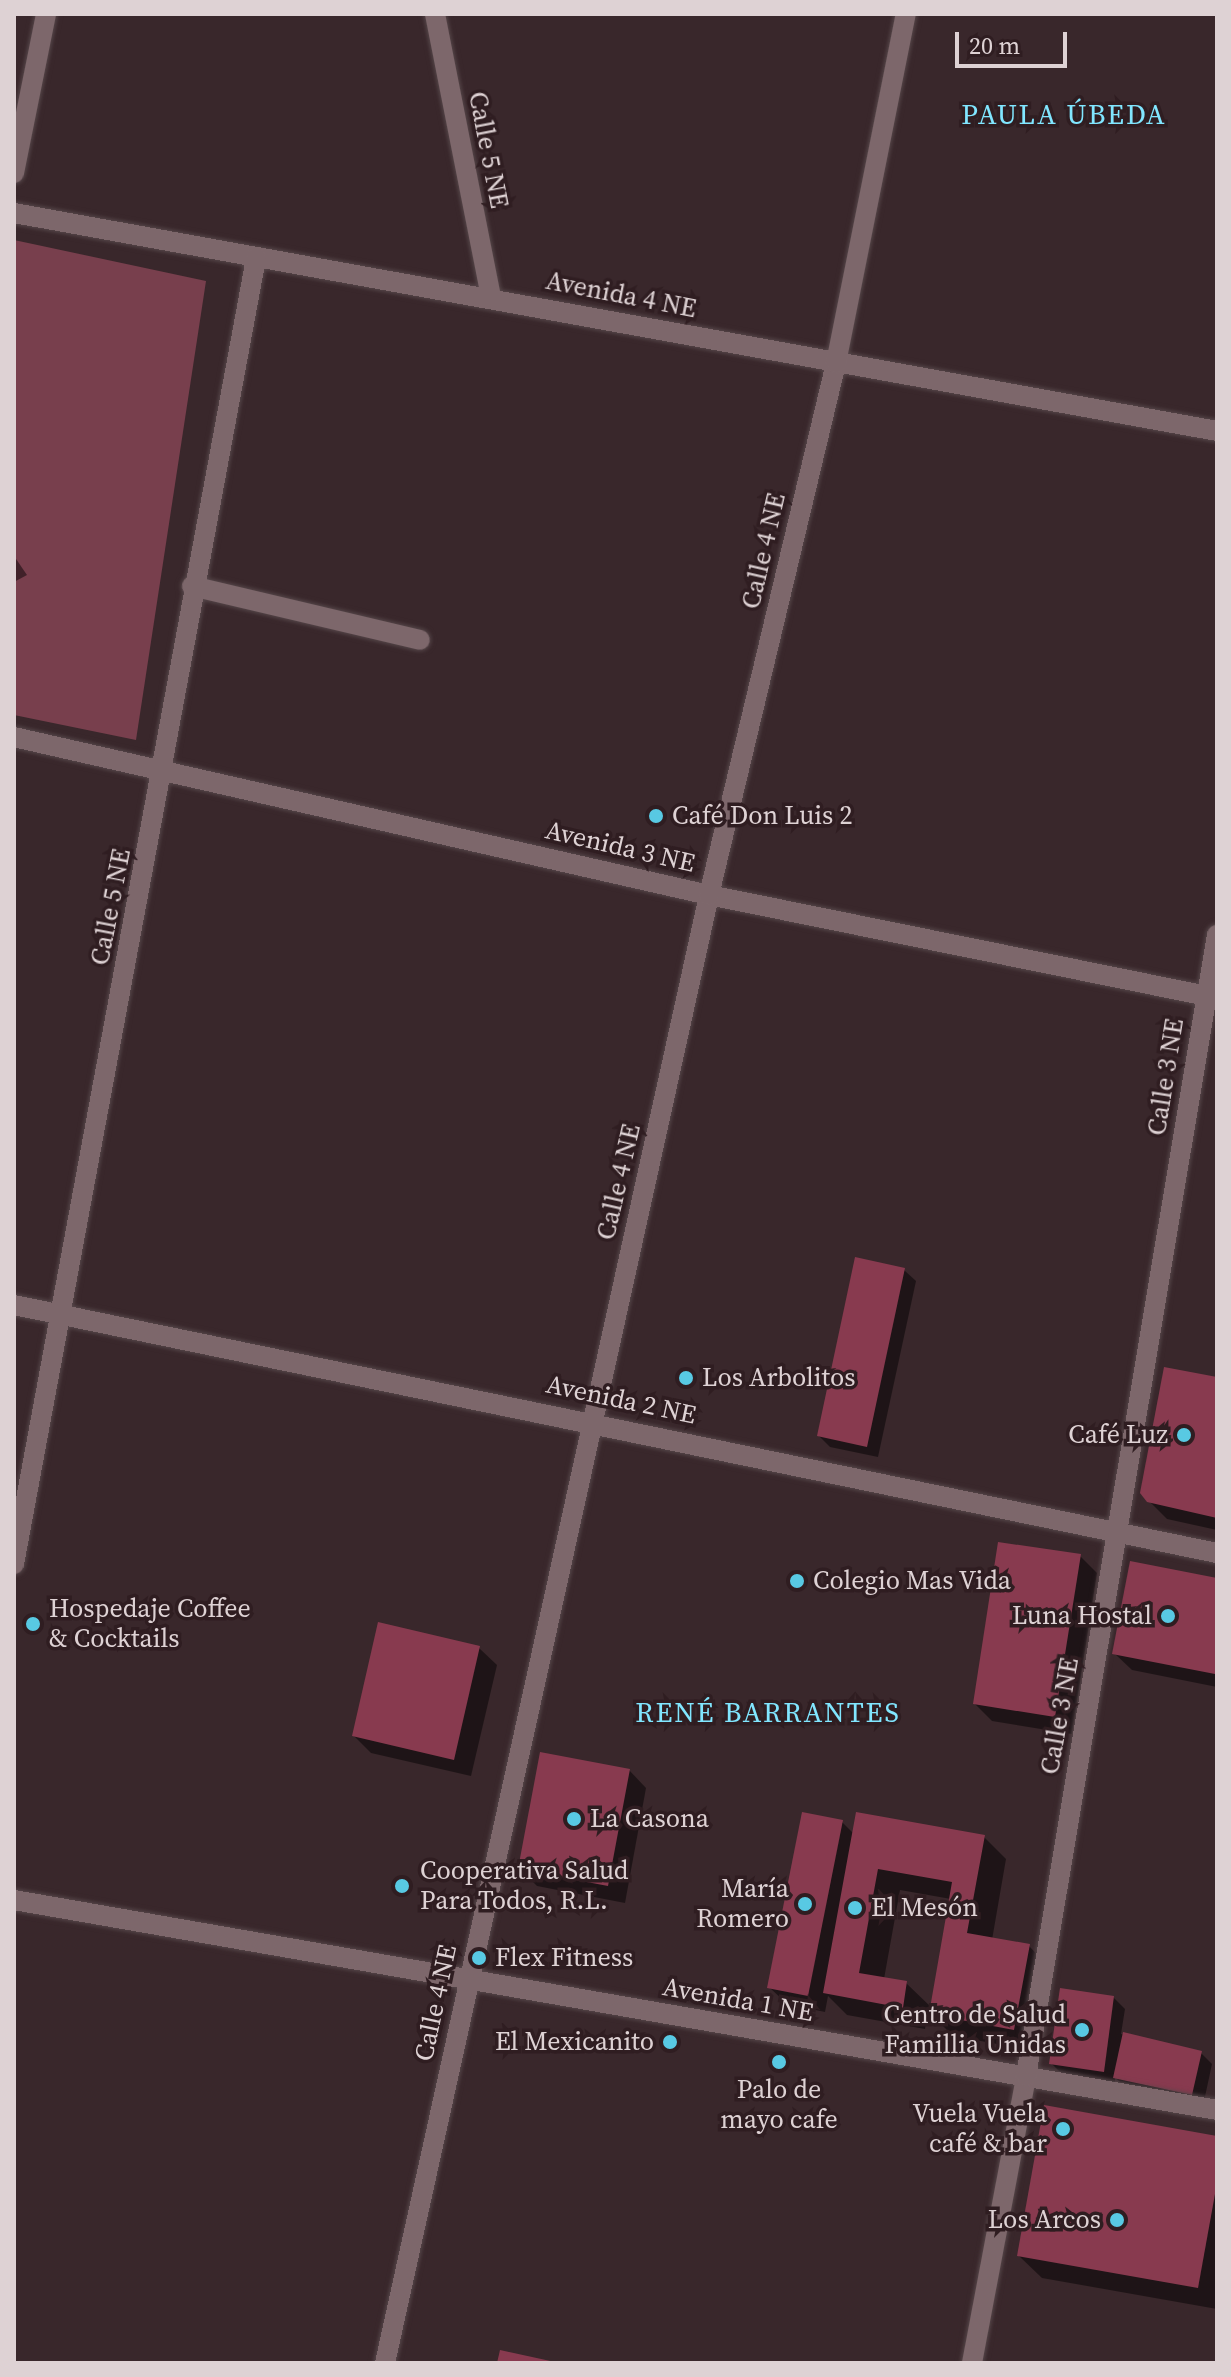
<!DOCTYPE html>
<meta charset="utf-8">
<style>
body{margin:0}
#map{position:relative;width:1231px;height:2377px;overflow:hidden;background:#39272b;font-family:"Source Serif 4",serif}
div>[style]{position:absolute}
.green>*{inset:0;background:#783f4d}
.shadow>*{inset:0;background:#0007}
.building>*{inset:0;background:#883a4f}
.roads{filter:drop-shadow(0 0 2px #554649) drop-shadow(0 0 2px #554649)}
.minor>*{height:20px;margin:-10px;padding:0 10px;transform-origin:10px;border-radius:10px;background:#7d676b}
.dots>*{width:22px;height:22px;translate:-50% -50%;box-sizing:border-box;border:4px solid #2f1d21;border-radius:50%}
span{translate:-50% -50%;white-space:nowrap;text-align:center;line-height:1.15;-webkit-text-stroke:7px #2f1d21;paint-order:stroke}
.street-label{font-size:26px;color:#ded2d4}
.poi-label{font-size:26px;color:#ded2d4}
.left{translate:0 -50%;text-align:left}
.right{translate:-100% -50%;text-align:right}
.neighbourhood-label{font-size:28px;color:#81e6ff;letter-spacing:2px}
.frame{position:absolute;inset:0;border:16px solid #ded2d4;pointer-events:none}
.scale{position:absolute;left:955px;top:32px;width:112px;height:36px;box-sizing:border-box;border:4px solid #ded2d4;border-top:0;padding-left:10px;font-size:24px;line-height:28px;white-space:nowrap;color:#ded2d4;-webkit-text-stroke:6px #2f1d21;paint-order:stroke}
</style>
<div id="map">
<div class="green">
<div style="clip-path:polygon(14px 240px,206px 281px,136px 740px,14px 715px)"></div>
</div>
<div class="shadow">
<div style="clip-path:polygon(14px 556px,27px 575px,14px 582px)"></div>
<div style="clip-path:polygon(904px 1270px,916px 1281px,878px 1457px,830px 1447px,819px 1436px)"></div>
<div style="clip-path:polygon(1217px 1379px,1217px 1530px,1167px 1519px,1149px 1501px)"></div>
<div style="clip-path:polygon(1080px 1556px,1097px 1573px,1072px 1734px,992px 1721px,975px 1704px)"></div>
<div style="clip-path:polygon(1132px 1564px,1217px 1580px,1217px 1687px,1132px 1670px,1114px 1653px)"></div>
<div style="clip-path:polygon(479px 1648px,497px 1665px,471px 1776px,371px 1753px,354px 1736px)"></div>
<div style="clip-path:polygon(629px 1770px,646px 1788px,625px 1903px,537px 1886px,520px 1869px)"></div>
<div style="clip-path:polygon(evenodd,842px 1822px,854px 1834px,984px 1837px,1006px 1859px,992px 1940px,1029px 1946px,1051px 1969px,1036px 2051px,953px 2036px,928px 2011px,925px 2029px,847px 2015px,828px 1996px,825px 2012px,787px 2004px,769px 1987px,842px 1822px,900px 1890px,951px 1899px,932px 2008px,906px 1983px,884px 1979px,900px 1890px)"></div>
<div style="clip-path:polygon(1113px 1997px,1125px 2009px,1121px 2034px,1201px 2053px,1212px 2064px,1203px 2106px,1127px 2089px,1115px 2077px,1115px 2082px,1063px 2075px,1051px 2063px)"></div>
<div style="clip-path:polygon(1217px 2138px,1217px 2309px,1042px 2278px,1019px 2256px)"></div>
</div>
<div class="building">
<div style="clip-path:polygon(855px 1257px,905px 1268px,867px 1447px,817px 1436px)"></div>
<div style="clip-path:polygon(1164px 1367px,1217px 1377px,1217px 1518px,1147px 1502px,1140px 1493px)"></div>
<div style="clip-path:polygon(998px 1542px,1081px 1554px,1055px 1717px,973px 1704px)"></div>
<div style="clip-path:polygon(1130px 1561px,1217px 1578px,1215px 1674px,1112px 1654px)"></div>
<div style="clip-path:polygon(378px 1622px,480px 1646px,454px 1760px,352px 1736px)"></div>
<div style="clip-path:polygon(540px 1752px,630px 1769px,608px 1886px,518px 1869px)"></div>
<div style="clip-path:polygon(802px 1812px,843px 1820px,808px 1996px,767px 1988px)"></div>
<div style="clip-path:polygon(856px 1812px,985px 1835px,967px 1933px,1030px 1944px,1014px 2030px,929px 2014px,952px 1882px,878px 1869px,859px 1973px,907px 1981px,903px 2008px,823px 1993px)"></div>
<div style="clip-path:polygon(1060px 1988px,1114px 1996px,1104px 2072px,1049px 2064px)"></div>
<div style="clip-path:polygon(1123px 2032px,1202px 2051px,1192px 2095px,1113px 2078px)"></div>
<div style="clip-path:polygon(1044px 2105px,1217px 2136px,1217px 2183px,1198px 2288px,1017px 2256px)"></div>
<div style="clip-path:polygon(500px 2350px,555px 2362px,555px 2363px,497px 2363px)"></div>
</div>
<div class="roads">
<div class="minor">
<div style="left:435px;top:14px;width:288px;rotate:78.8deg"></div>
<div style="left:14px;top:173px;width:162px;rotate:-78.6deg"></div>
<div style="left:14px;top:213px;width:1223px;rotate:10.27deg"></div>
<div style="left:192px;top:586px;width:234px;rotate:13.3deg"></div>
<div style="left:14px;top:737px;width:713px;rotate:12.81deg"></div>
<div style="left:709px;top:895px;width:518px;rotate:11.46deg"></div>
<div style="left:14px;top:1305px;width:1228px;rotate:11.65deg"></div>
<div style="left:14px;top:1564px;width:1328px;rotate:-79.5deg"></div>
<div style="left:14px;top:1900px;width:1221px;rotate:9.9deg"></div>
<div style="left:385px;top:2363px;width:1503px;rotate:-77.55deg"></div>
<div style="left:709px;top:895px;width:547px;rotate:-76.57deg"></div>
<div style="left:836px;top:363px;width:356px;rotate:-78.7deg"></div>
<div style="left:972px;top:2363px;width:292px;rotate:-79.3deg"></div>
<div style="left:1026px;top:2076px;width:1157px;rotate:-80.5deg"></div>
</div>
</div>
<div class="dots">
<div style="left:656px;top:816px;background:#58c9e3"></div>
<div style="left:686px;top:1378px;background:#58c9e3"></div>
<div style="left:1184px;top:1435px;background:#58c9e3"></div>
<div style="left:797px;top:1581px;background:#58c9e3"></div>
<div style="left:1168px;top:1616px;background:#58c9e3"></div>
<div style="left:33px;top:1624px;background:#58c9e3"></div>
<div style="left:574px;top:1819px;background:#58c9e3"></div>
<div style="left:402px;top:1886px;background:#58c9e3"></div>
<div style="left:805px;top:1904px;background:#58c9e3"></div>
<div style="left:855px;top:1908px;background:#58c9e3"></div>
<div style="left:479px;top:1958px;background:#58c9e3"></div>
<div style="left:1082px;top:2030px;background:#58c9e3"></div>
<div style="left:670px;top:2042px;background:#58c9e3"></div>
<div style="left:779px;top:2062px;background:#58c9e3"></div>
<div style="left:1063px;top:2129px;background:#58c9e3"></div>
<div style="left:1117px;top:2220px;background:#58c9e3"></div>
</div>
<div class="street-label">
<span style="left:488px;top:150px;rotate:79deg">Calle 5 NE</span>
<span style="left:621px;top:295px;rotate:11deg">Avenida 4 NE</span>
<span style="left:764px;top:551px;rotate:-77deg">Calle 4 NE</span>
<span style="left:620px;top:847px;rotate:13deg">Avenida 3 NE</span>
<span style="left:111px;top:907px;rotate:-79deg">Calle 5 NE</span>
<span style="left:1166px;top:1077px;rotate:-81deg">Calle 3 NE</span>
<span style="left:619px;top:1182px;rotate:-77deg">Calle 4 NE</span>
<span style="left:621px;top:1400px;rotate:12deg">Avenida 2 NE</span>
<span style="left:1060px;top:1716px;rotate:-80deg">Calle 3 NE</span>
<span style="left:738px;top:2000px;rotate:10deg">Avenida 1 NE</span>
<span style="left:436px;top:2003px;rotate:-78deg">Calle 4 NE</span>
</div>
<div class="poi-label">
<span class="left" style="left:672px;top:816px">Café Don Luis 2</span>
<span class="left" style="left:702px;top:1378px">Los Arbolitos</span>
<span class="right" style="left:1168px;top:1435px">Café Luz</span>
<span class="left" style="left:813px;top:1581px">Colegio Mas Vida</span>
<span class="left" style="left:49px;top:1624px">Hospedaje Coffee<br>&amp; Cocktails</span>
<span class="right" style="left:1152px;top:1616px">Luna Hostal</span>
<span class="left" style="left:590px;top:1819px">La Casona</span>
<span class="left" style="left:420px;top:1886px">Cooperativa Salud<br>Para Todos, R.L.</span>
<span class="right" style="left:789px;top:1904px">María<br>Romero</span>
<span class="left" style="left:871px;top:1908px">El Mesón</span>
<span class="left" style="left:495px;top:1958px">Flex Fitness</span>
<span class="right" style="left:1066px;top:2030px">Centro de Salud<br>Famillia Unidas</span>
<span class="right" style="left:654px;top:2042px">El Mexicanito</span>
<span style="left:779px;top:2105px">Palo de<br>mayo cafe</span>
<span class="right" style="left:1047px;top:2129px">Vuela Vuela<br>café &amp; bar</span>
<span class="right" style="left:1101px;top:2220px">Los Arcos</span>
</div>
<div class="neighbourhood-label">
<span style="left:1064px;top:114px">PAULA ÚBEDA</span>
<span style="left:768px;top:1712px">RENÉ BARRANTES</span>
</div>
<div class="frame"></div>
<div class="scale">20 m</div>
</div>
